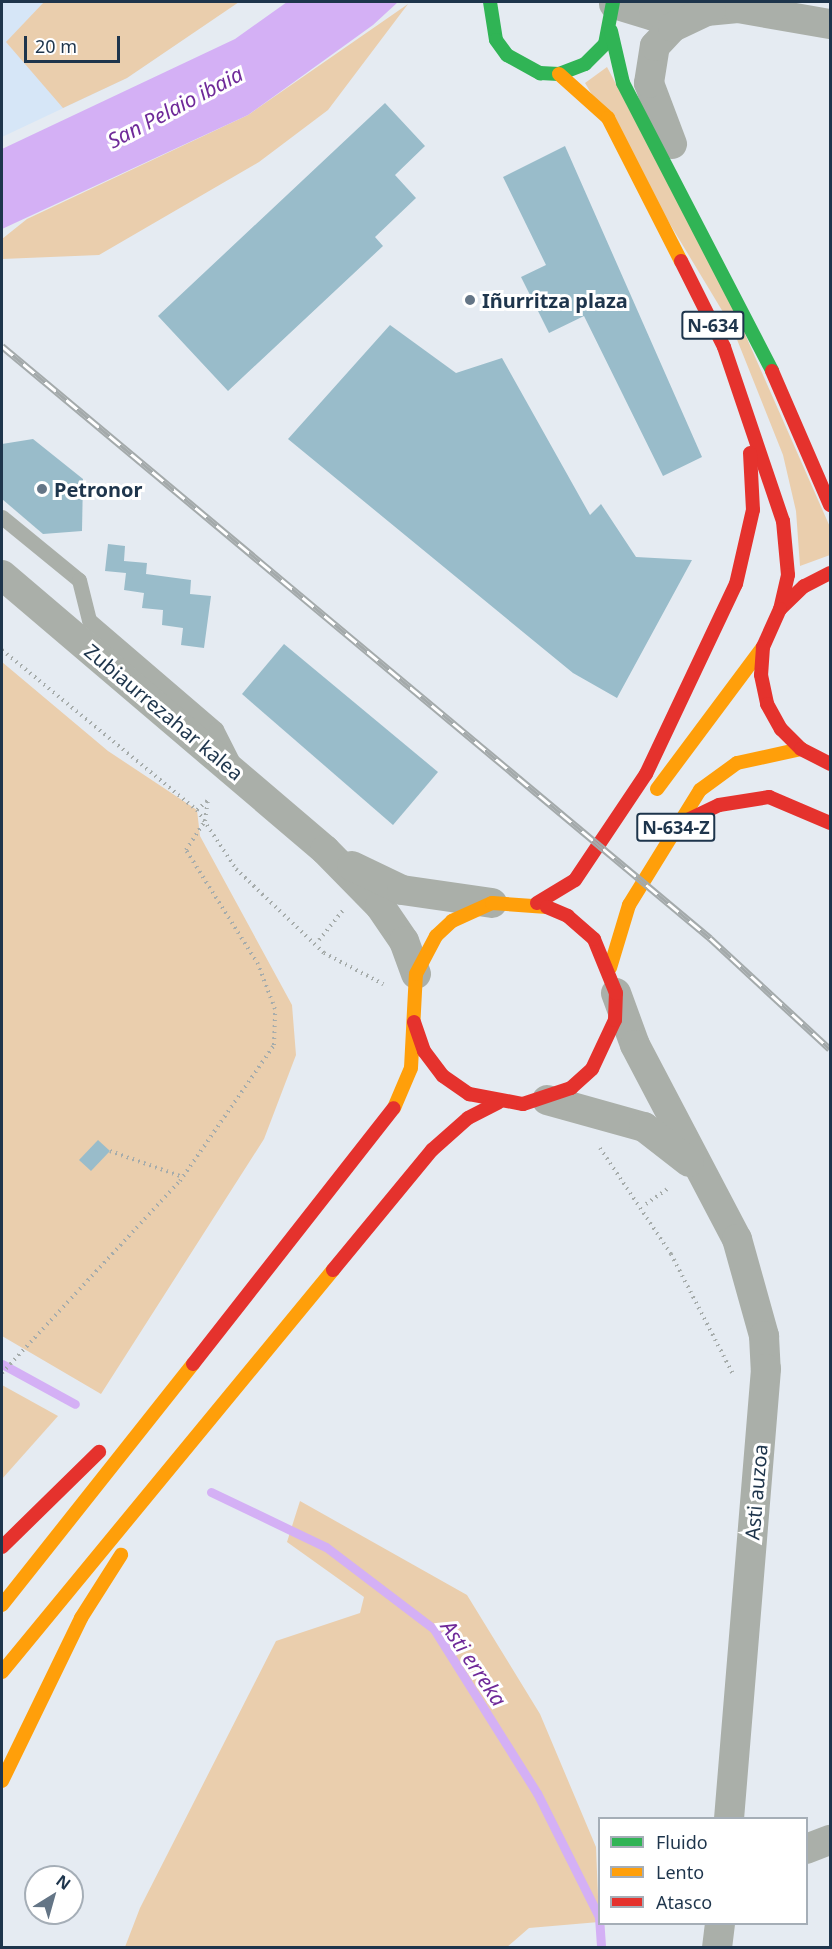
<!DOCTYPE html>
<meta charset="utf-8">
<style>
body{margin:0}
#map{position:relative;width:832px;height:1949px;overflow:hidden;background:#e5ebf2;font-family:"Noto Sans",sans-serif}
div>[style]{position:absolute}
.built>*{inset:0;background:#d6e6f7}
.green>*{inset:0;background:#eacead}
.water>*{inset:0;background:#d4b0f5}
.stream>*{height:9px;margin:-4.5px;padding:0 4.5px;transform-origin:4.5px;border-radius:4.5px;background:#d4b0f5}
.building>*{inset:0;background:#99bcca}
.path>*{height:4px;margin-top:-2px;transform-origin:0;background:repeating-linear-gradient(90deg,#a6acab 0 1.5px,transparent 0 6px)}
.lane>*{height:15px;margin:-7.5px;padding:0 7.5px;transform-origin:7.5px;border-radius:7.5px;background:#aaafa9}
.street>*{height:30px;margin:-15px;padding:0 15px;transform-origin:15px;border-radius:15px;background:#aaafa9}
.fast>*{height:14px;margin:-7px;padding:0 7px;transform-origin:7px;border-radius:7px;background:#30b455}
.slow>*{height:14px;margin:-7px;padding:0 7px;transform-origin:7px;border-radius:7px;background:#ff9f0a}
.jam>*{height:14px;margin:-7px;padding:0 7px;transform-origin:7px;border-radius:7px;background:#e5322d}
.rail>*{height:7px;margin-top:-3.5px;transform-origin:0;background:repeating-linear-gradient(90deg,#fff 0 14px,#a4aaab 0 28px);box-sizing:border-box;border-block:2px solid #a4aaab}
.dots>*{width:16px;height:16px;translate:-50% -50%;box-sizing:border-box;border:3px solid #fff;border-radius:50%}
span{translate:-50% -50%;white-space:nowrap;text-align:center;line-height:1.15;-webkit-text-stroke:6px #fff;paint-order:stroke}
.shield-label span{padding:2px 4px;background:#fff;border:2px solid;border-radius:4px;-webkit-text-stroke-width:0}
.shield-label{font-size:18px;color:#1e354c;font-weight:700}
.poi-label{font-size:20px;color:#1e354c;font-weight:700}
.left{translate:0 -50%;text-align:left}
.street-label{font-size:20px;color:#1e354c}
.water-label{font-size:21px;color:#6f2a99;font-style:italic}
.frame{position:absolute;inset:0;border:3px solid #1e354c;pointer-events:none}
.legend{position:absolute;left:598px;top:1817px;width:210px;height:108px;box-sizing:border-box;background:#fff;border:2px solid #a5aeb7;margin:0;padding:8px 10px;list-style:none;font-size:18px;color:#1e354c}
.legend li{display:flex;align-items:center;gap:12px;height:30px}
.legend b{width:30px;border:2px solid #a5aeb7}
.north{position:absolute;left:24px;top:1865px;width:60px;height:60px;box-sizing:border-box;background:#fff;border:2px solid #a5aeb7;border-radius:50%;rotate:37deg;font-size:16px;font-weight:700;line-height:24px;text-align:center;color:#1e354c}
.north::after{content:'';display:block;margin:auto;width:21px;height:27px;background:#647586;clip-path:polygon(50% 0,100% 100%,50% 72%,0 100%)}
.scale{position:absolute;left:24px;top:36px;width:96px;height:27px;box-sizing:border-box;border:3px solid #1e354c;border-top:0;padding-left:8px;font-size:18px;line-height:21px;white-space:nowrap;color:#1e354c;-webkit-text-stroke:4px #fff;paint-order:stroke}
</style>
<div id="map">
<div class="built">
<div style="clip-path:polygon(2px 2px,238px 2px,127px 78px,2px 137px)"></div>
</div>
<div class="green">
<div style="clip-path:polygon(44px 2px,239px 2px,127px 78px,63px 108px,6px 42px)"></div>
<div style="clip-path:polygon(408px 4px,328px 110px,259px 162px,99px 255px,2px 259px,2px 239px,27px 219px,248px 115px)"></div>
<div style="clip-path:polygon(607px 67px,730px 300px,830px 527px,830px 555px,800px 566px,796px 511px,783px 455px,732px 327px,585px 83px)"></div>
<div style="clip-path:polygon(2px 662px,108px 751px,197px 810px,200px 836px,292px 1005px,296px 1055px,264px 1139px,101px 1394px,2px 1336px)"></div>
<div style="clip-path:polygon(2px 1385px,58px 1416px,2px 1479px)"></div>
<div style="clip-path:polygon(300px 1501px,467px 1595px,540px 1714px,596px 1847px,599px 1922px,529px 1928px,507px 1947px,125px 1947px,140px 1908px,276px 1641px,360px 1613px,364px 1597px,287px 1542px)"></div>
</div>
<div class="water">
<div style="clip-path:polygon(287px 2px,398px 2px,373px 25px,248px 115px,2px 229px,2px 149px,235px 39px)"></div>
</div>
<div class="stream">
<div style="left:2px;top:1364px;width:83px;rotate:28.7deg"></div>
<div style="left:211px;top:1492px;width:127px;rotate:25.6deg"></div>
<div style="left:326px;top:1547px;width:136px;rotate:37.2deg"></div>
<div style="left:434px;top:1629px;width:194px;rotate:57.9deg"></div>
<div style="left:537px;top:1793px;width:139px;rotate:63.4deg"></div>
<div style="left:599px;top:1917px;width:31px;rotate:86deg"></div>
</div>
<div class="building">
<div style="clip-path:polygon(385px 103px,425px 146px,395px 175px,416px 198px,375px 237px,383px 246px,228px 391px,158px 316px)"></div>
<div style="clip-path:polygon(565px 146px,702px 457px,663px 476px,584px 316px,549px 333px,521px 277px,546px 265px,503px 177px)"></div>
<div style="clip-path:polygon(390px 325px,456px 373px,502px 358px,590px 515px,601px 504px,636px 557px,692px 560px,617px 698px,573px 673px,288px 439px)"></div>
<div style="clip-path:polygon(33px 439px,83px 479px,82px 531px,43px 534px,2px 499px,2px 444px)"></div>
<div style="clip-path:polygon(108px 544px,125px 546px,124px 561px,147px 563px,146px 574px,191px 580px,190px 594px,211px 596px,204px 648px,181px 645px,183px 628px,162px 625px,163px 610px,142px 608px,144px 593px,124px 590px,126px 573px,105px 571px)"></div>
<div style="clip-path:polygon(284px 644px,438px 772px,393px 825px,242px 694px)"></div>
<div style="clip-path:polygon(98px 1140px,110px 1151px,91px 1171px,79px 1160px)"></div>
</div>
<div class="path">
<div style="left:2px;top:650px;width:252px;rotate:39.4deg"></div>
<div style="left:197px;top:810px;width:71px;rotate:56.5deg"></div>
<div style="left:236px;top:869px;width:122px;rotate:43.7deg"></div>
<div style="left:324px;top:953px;width:67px;rotate:27.7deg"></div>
<div style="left:197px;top:810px;width:15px;rotate:-42deg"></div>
<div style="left:319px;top:940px;width:38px;rotate:-51deg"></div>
<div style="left:600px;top:1148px;width:128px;rotate:56.2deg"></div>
<div style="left:671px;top:1254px;width:135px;rotate:62.7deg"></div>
<div style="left:110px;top:1151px;width:77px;rotate:19.6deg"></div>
<div style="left:646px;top:1204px;width:29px;rotate:-35deg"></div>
<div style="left:2px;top:1373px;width:262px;rotate:-47.2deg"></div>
<div style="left:180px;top:1181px;width:165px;rotate:-55.3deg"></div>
<div style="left:274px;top:1045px;width:36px;rotate:-88deg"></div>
<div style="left:275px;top:1009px;width:48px;rotate:-110.7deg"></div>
<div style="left:258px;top:964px;width:135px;rotate:-122.3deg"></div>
<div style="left:186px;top:850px;width:35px;rotate:-57deg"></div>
<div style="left:205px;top:821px;width:22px;rotate:-82deg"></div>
</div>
<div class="lane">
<div style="left:2px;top:517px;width:99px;rotate:39.3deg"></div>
<div style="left:79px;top:580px;width:41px;rotate:76deg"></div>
<div style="left:89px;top:620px;width:167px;rotate:40.6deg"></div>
<div style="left:216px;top:729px;width:36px;rotate:63deg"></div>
</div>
<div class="street">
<div style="left:614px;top:4px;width:42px;rotate:16.7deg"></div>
<div style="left:654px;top:16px;width:84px;rotate:-5.4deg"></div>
<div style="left:738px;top:8px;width:93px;rotate:9.9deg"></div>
<div style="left:672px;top:144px;width:65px;rotate:-110.7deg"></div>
<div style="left:649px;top:83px;width:37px;rotate:-81deg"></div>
<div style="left:655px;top:46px;width:26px;rotate:-47deg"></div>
<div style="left:673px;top:27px;width:42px;rotate:-25.3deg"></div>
<div style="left:2px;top:575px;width:424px;rotate:40.4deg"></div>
<div style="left:325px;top:850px;width:78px;rotate:45.5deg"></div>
<div style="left:380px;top:906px;width:42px;rotate:55.6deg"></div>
<div style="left:404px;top:941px;width:35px;rotate:70deg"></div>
<div style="left:352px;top:866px;width:55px;rotate:25.6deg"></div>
<div style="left:402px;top:890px;width:91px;rotate:8.2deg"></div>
<div style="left:616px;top:993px;width:55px;rotate:69.9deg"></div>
<div style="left:635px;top:1045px;width:219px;rotate:62.3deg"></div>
<div style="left:737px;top:1239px;width:101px;rotate:74.4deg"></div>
<div style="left:764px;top:1336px;width:33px;rotate:87deg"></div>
<div style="left:766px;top:1369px;width:451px;rotate:94.7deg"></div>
<div style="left:547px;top:1100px;width:101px;rotate:15.6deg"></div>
<div style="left:644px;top:1127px;width:57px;rotate:37.9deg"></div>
<div style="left:806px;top:1849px;width:26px;rotate:-21deg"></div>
<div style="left:717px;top:1948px;width:24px;rotate:-83deg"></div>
</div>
<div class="fast">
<div style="left:490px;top:2px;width:38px;rotate:81deg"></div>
<div style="left:496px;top:40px;width:19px;rotate:54deg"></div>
<div style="left:507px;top:55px;width:38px;rotate:29deg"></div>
<div style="left:540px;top:73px;width:19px;rotate:3deg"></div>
<div style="left:559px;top:74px;width:28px;rotate:-21deg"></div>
<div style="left:585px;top:64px;width:28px;rotate:-45deg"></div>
<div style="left:605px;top:44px;width:43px;rotate:-79.2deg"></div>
<div style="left:611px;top:31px;width:53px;rotate:77deg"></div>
<div style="left:623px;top:83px;width:324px;rotate:62.6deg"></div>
</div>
<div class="slow">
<div style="left:559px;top:74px;width:66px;rotate:41.9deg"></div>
<div style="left:608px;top:118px;width:161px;rotate:63deg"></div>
<div style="left:657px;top:789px;width:177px;rotate:-53.3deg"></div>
<div style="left:610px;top:968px;width:66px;rotate:-73.2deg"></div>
<div style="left:629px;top:905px;width:135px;rotate:-58.3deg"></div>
<div style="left:700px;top:790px;width:46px;rotate:-36.1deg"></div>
<div style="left:737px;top:763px;width:66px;rotate:-12.3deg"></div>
<div style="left:394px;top:1108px;width:43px;rotate:-67deg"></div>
<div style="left:411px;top:1068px;width:94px;rotate:-87deg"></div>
<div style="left:416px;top:974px;width:43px;rotate:-62.2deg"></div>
<div style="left:436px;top:936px;width:22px;rotate:-43deg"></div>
<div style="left:452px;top:921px;width:44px;rotate:-24.2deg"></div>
<div style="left:492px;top:903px;width:55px;rotate:4.2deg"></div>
<div style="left:2px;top:1605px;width:308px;rotate:-51.6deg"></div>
<div style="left:2px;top:1672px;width:521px;rotate:-50.53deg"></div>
<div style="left:2px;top:1781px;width:181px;rotate:-64.1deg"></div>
<div style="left:81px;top:1618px;width:75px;rotate:-57.6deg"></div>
</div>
<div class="jam">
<div style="left:681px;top:261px;width:96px;rotate:63.4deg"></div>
<div style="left:724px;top:347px;width:184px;rotate:71.3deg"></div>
<div style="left:783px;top:521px;width:54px;rotate:84.7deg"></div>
<div style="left:788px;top:575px;width:35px;rotate:103deg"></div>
<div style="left:772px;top:371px;width:146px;rotate:66.6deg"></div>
<div style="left:830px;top:573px;width:29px;rotate:153deg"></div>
<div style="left:804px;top:586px;width:33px;rotate:136deg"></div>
<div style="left:780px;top:609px;width:42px;rotate:114.1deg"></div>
<div style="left:763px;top:647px;width:28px;rotate:94deg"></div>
<div style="left:761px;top:675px;width:30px;rotate:78deg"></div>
<div style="left:767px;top:704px;width:29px;rotate:61deg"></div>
<div style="left:781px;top:729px;width:28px;rotate:45deg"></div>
<div style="left:801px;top:749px;width:33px;rotate:27deg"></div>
<div style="left:679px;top:824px;width:44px;rotate:-25.4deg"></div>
<div style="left:719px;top:805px;width:51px;rotate:-9.1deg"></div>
<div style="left:769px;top:797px;width:66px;rotate:23.1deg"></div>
<div style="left:537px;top:903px;width:44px;rotate:-31.2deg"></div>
<div style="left:575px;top:880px;width:128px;rotate:-56.2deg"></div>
<div style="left:646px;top:774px;width:210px;rotate:-64.7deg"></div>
<div style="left:736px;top:584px;width:76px;rotate:-77.1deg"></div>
<div style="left:753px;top:510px;width:57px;rotate:-93deg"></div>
<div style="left:414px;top:1022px;width:31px;rotate:71deg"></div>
<div style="left:424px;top:1051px;width:31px;rotate:53deg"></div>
<div style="left:443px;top:1076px;width:32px;rotate:35deg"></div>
<div style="left:469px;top:1094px;width:55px;rotate:10.5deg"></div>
<div style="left:523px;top:1104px;width:51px;rotate:-18.4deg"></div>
<div style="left:571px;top:1088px;width:28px;rotate:-42deg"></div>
<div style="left:592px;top:1069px;width:54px;rotate:-64.9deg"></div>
<div style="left:615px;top:1020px;width:27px;rotate:-88deg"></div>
<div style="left:616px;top:993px;width:58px;rotate:-112.2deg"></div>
<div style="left:594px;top:939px;width:35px;rotate:-139deg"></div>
<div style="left:568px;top:916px;width:23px;rotate:-157deg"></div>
<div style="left:333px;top:1270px;width:156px;rotate:-50.5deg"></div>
<div style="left:432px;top:1150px;width:48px;rotate:-41.6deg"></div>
<div style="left:468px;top:1118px;width:34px;rotate:-27deg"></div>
<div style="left:193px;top:1364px;width:325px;rotate:-51.9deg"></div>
<div style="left:2px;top:1547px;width:136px;rotate:-44.4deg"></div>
</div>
<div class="rail">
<div style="left:2px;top:346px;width:923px;rotate:39.9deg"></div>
<div style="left:710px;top:938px;width:163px;rotate:42.8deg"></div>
</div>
<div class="dots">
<div style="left:470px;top:300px;background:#647586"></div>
<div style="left:42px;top:489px;background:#647586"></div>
</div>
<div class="shield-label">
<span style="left:713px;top:325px">N-634</span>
<span style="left:676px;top:827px">N-634-Z</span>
</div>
<div class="poi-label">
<span class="left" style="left:482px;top:300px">Iñurritza plaza</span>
<span class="left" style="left:54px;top:489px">Petronor</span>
</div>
<div class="street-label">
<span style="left:164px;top:712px;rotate:40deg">Zubiaurrezahar kalea</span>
<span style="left:756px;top:1492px;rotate:-85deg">Asti auzoa</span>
</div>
<div class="water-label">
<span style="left:175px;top:107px;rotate:-28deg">San Pelaio ibaia</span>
<span style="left:474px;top:1663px;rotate:56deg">Asti erreka</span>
</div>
<div class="frame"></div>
<ul class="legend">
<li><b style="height:8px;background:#30b455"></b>Fluido</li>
<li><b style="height:8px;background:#ff9f0a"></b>Lento</li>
<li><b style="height:8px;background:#e5322d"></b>Atasco</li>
</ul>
<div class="north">N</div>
<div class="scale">20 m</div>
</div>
